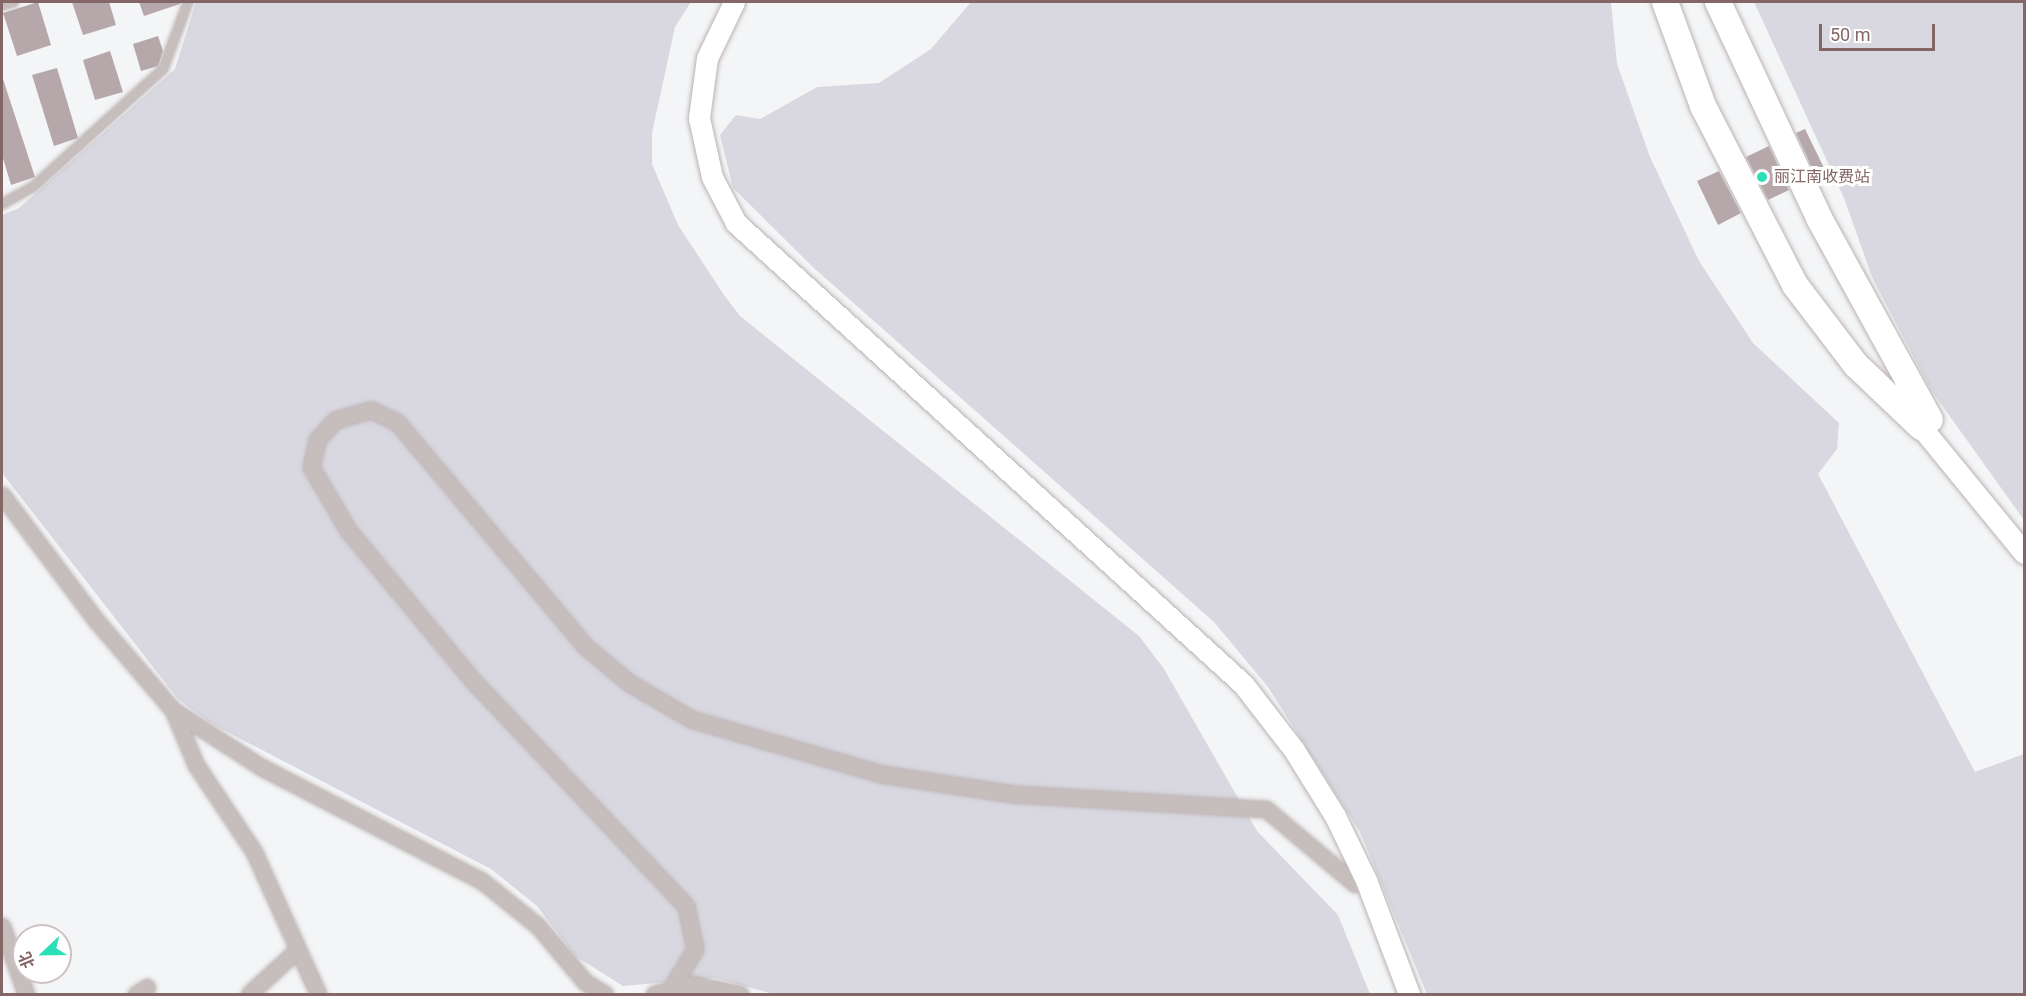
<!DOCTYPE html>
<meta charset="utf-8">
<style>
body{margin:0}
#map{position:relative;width:2026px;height:996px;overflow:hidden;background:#f4f5f7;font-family:Roboto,"Noto Sans SC",sans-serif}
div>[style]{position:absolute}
.green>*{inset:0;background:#d9d8e1}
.building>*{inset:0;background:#b6a8aa}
.roads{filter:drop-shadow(0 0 2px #bcb2b2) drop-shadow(0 0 2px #bcb2b2)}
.lane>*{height:8px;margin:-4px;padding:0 4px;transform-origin:4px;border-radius:4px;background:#c6bdbd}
.street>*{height:15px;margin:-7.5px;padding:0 7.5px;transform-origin:7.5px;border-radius:7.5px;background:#c6bdbd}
.secondary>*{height:21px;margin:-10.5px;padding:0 10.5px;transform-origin:10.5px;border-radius:10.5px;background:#fff}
.highway>*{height:26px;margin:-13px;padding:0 13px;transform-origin:13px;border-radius:13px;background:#fff}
.dots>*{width:16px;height:16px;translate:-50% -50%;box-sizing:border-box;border:3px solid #fff;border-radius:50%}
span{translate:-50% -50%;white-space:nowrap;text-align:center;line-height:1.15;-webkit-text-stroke:6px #fff;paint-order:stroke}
.poi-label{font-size:16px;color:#846667}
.left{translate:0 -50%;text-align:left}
.frame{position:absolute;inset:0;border:3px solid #846667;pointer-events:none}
.north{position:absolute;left:12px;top:924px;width:60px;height:60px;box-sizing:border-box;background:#fff;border:2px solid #cec2c2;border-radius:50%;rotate:248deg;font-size:16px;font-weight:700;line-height:24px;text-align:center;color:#846667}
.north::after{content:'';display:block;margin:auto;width:21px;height:27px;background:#2be0b7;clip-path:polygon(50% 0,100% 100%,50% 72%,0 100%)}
.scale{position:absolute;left:1819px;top:24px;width:116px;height:27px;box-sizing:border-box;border:3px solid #846667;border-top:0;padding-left:8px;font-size:18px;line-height:21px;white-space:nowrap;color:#846667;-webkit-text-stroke:4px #fff;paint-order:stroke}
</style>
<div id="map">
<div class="green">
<div style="clip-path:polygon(196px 2px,691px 2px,675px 27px,652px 133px,652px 164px,678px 225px,724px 295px,740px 316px,1139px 636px,1164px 669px,1257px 831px,1338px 915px,1370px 994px,773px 994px,715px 978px,623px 986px,575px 956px,537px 906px,491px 869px,210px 723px,178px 699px,2px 473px,2px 215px,19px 208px,175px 69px)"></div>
<div style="clip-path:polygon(971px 2px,1611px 2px,1617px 64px,1650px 157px,1699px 261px,1753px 343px,1839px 423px,1837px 449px,1818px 474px,1975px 772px,2024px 754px,2024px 994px,1427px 994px,1360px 832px,1268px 687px,1214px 622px,815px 269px,733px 188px,720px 135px,736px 115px,760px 119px,817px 87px,879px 83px,931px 49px)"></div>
<div style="clip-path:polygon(1754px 2px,2024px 2px,2024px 520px,1931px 390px,1872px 277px,1844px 198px)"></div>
</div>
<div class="building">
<div style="clip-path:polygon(38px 2px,51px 45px,17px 56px,3px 13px)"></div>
<div style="clip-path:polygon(72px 2px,109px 2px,116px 25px,83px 35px)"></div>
<div style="clip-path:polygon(139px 2px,180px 2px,180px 4px,144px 16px)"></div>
<div style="clip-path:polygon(158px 36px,163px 51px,158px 66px,141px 71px,133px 44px)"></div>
<div style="clip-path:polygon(110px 51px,123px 92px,95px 100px,83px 60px)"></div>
<div style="clip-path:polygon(57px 68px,78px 138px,54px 146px,32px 75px)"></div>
<div style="clip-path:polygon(2px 76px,35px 177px,11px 185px,2px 155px)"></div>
<div style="clip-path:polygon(1805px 129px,1826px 172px,1816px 177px,1796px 133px)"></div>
<div style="clip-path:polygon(1769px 146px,1789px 190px,1768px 200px,1746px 157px)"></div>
<div style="clip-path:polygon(1719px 171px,1741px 213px,1718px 225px,1697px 181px)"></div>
</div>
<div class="roads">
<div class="lane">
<div style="left:2px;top:5px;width:12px;rotate:-14deg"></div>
<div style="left:2px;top:204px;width:35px;rotate:-29deg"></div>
<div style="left:33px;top:187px;width:176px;rotate:-42.2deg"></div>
<div style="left:163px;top:69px;width:72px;rotate:-69.5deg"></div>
</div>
<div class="street">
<div style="left:2px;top:495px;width:155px;rotate:53.1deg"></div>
<div style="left:95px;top:619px;width:120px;rotate:49.4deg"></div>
<div style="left:173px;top:710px;width:105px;rotate:32.9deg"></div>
<div style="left:261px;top:767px;width:249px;rotate:27.3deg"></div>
<div style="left:482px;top:881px;width:72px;rotate:38.8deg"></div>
<div style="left:538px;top:926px;width:73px;rotate:50deg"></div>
<div style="left:585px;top:982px;width:23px;rotate:31deg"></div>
<div style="left:173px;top:710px;width:60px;rotate:67.3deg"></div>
<div style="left:196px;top:765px;width:105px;rotate:56.3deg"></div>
<div style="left:254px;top:852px;width:156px;rotate:65.7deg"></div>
<div style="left:2px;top:926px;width:72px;rotate:70.6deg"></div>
<div style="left:670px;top:990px;width:48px;rotate:-58.6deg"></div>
<div style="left:695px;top:949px;width:44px;rotate:-101.8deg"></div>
<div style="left:686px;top:906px;width:308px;rotate:-133.4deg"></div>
<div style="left:474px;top:682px;width:197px;rotate:-129.7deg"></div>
<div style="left:348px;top:530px;width:73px;rotate:-120.4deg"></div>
<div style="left:311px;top:467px;width:28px;rotate:-77deg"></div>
<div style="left:317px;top:440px;width:27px;rotate:-48deg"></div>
<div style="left:335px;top:420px;width:37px;rotate:-16deg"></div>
<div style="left:371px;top:410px;width:29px;rotate:25deg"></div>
<div style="left:397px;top:422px;width:292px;rotate:50deg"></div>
<div style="left:585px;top:646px;width:56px;rotate:39.9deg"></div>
<div style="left:628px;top:682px;width:73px;rotate:30.4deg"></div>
<div style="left:691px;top:719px;width:198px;rotate:16.1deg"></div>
<div style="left:881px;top:774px;width:134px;rotate:8.6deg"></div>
<div style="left:1014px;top:794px;width:252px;rotate:3.4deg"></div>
<div style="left:1266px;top:809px;width:116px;rotate:40.1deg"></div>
<div style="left:136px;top:994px;width:13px;rotate:-32deg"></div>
<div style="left:249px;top:994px;width:64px;rotate:-42.5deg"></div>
<div style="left:654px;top:994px;width:38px;rotate:-15deg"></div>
<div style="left:691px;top:984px;width:50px;rotate:11.5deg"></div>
</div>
<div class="secondary">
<div style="left:734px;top:2px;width:62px;rotate:115.7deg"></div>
<div style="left:707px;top:58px;width:61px;rotate:97.6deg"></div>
<div style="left:699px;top:118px;width:60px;rotate:77.6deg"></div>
<div style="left:712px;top:177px;width:52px;rotate:62.4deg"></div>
<div style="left:736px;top:223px;width:685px;rotate:42.28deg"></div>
<div style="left:1243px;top:684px;width:83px;rotate:52.3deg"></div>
<div style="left:1294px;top:750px;width:78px;rotate:58.2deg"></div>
<div style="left:1335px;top:816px;width:71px;rotate:64.2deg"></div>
<div style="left:1366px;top:880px;width:122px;rotate:69.3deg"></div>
<div style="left:1921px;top:427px;width:163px;rotate:50.7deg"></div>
</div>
<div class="highway">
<div style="left:1665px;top:2px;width:111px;rotate:69.9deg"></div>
<div style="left:1703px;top:106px;width:201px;rotate:62.8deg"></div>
<div style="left:1795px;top:285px;width:101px;rotate:52.7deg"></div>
<div style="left:1856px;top:365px;width:90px;rotate:43.6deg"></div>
<div style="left:1718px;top:2px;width:238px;rotate:64.9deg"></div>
<div style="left:1819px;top:218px;width:230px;rotate:61.2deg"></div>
</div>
</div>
<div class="dots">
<div style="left:1762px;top:177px;background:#2be0b7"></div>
</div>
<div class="poi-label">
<span class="left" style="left:1774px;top:177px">丽江南收费站</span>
</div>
<div class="frame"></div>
<div class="north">北</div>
<div class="scale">50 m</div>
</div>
